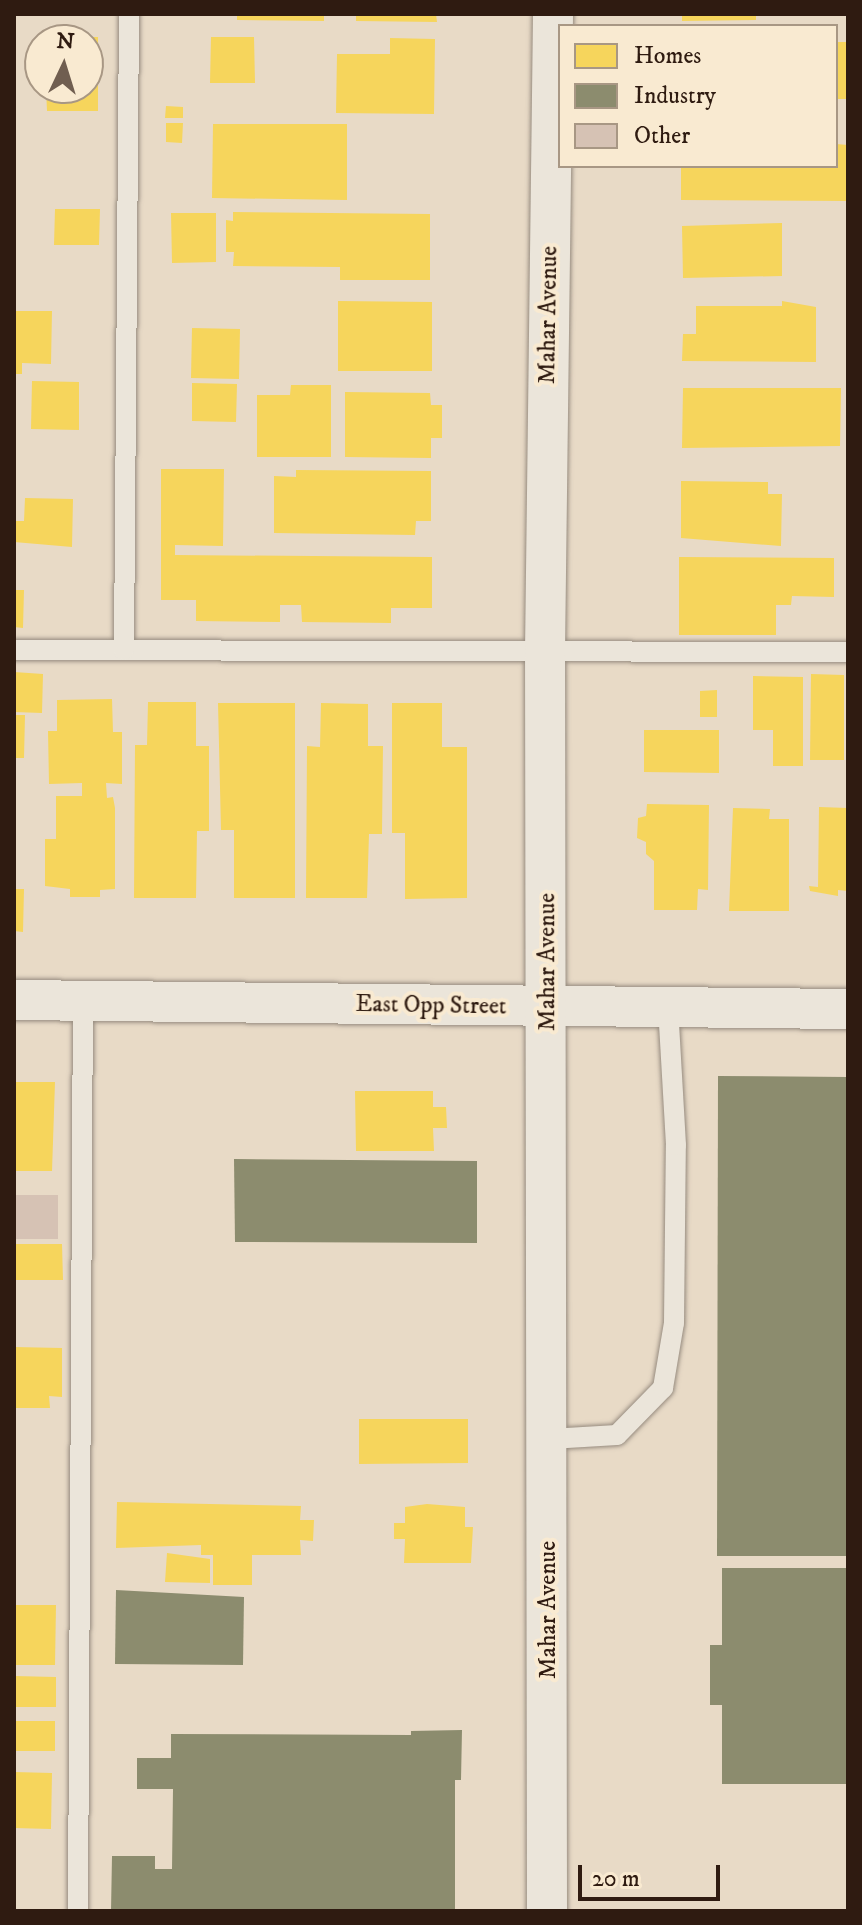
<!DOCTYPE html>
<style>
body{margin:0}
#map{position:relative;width:862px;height:1925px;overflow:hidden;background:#e8dac6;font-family:"IM FELL DW Pica",serif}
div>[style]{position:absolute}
.homes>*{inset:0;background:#f6d55c}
.industry>*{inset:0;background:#8c8c6e}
.building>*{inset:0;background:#d6c2b4}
.roads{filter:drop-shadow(0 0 2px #978c80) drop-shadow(0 0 2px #978c80)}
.lane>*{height:20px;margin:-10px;padding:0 10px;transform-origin:10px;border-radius:10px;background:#ebe5da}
.street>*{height:40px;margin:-20px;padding:0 20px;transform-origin:20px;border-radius:20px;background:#ebe5da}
span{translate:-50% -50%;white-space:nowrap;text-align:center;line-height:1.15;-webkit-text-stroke:8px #f9ead1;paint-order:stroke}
.street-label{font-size:24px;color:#2f1b11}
.frame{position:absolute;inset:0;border:16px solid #2f1b11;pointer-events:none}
.legend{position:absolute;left:558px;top:24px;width:280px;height:144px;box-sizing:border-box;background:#f9ead1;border:2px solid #a89784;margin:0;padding:10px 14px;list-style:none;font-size:24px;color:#2f1b11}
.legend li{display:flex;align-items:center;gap:16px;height:40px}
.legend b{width:40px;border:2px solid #a89784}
.north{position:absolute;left:24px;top:24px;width:80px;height:80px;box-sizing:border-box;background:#f9ead1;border:2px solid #a89784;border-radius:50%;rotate:4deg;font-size:22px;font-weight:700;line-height:32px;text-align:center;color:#2f1b11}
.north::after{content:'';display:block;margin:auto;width:28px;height:36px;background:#705e50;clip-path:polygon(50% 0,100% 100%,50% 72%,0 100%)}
.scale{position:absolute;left:578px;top:1865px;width:142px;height:36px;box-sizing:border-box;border:4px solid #2f1b11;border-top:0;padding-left:10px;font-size:24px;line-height:28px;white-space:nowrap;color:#2f1b11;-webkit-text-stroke:6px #f9ead1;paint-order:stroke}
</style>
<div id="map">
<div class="homes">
<div style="clip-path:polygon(237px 14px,324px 14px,324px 21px,237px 20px)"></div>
<div style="clip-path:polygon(356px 14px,436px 14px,437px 22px,356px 21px)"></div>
<div style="clip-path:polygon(682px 14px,756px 14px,756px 20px,682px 21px)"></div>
<div style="clip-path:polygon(46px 37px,98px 37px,98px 111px,47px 111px,46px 88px,88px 88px,88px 40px)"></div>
<div style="clip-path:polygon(211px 37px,254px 37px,255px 83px,210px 83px)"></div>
<div style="clip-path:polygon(390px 38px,435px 39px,434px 114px,336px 113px,337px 54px,390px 54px)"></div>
<div style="clip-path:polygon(836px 42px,848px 42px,848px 99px,836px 99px)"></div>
<div style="clip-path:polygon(166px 106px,183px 107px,183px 118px,165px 118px)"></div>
<div style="clip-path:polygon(166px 123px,183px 123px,182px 143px,166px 142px)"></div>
<div style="clip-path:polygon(213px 124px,347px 124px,347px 200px,212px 198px)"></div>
<div style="clip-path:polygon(836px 144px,848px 145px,848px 201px,681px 200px,681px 166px,836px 166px)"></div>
<div style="clip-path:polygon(55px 209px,100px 209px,99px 245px,54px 245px)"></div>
<div style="clip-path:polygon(233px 212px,430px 214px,430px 280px,340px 280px,340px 267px,233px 266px,234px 252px,226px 252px,226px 220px,233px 221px)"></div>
<div style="clip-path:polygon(171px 213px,216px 213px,216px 262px,172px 263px)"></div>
<div style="clip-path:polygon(782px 223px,782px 276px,683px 278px,682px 226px)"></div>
<div style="clip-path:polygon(338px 301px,432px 302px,432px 371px,338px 371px)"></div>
<div style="clip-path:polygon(782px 301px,816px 307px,816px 362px,682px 361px,683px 334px,696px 334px,696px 306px,782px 306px)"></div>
<div style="clip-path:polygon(14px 311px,52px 311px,51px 364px,22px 363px,22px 374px,14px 374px)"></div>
<div style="clip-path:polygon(192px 328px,240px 329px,239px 379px,191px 378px)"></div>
<div style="clip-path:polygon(32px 381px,79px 382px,79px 430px,31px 429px)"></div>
<div style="clip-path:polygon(192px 383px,237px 384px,236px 422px,192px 421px)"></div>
<div style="clip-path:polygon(291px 385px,331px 385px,331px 457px,257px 457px,257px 395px,290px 395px)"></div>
<div style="clip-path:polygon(683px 388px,841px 388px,840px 446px,682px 448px)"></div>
<div style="clip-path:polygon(345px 392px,430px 393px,431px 405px,442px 405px,442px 438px,431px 438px,431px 458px,345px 457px)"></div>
<div style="clip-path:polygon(161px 469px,224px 469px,223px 546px,175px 545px,175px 555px,432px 557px,432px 608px,391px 608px,391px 623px,302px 622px,301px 605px,280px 605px,280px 622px,196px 621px,196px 600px,161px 600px)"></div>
<div style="clip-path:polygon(296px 470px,431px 471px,431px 521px,416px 521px,415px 535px,274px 533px,274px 476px,296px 477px)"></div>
<div style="clip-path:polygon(681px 481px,768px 482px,768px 494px,782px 494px,781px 546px,681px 538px)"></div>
<div style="clip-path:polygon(25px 498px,73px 499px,72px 547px,14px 542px,14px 521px,24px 521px)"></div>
<div style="clip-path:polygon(679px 557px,834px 558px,834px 597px,792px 596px,791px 605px,776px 605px,776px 635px,679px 635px)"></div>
<div style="clip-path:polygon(14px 590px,24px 590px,23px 628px,14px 627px)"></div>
<div style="clip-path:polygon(14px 672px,43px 674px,42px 713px,14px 712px)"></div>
<div style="clip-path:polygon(811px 674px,844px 675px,844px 760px,810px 760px)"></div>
<div style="clip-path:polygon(753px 676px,803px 677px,803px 766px,773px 766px,773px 730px,753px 730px)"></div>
<div style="clip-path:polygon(717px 690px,717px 717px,700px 717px,700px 691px)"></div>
<div style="clip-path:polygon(112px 699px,113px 732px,122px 732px,122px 784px,106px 783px,107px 798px,113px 797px,115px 808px,115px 889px,100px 890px,100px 897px,70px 897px,70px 889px,45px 886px,45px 839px,56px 839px,56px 796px,82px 796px,82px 783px,49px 784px,48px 731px,57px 731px,57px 700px)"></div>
<div style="clip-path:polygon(148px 702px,196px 702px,196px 746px,209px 746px,209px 831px,197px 831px,196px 898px,134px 898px,135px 745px,147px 745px)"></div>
<div style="clip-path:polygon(218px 703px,295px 703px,295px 898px,234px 898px,234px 830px,221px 830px)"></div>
<div style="clip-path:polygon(321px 703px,368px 704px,368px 746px,383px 746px,382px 834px,369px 834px,367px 898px,306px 898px,307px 746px,320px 747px)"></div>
<div style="clip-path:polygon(392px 703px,442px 703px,442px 747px,467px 747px,467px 898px,405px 899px,405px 833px,392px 833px)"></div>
<div style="clip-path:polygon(14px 715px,25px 715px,24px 758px,14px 758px)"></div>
<div style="clip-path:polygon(644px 730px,719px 730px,719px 773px,644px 772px)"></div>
<div style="clip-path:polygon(647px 804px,709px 805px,708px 890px,698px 889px,697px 910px,654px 910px,654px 861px,646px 854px,646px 842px,637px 838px,638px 818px,646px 816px)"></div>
<div style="clip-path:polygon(819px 807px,848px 808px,848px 891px,838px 890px,838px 896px,810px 891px,809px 886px,818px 887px)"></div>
<div style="clip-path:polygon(733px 808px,770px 809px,769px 819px,789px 819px,789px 911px,729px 911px)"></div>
<div style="clip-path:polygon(14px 889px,24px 889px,23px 932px,14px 931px)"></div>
<div style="clip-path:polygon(14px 1082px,55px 1082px,52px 1171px,14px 1171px)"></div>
<div style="clip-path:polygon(355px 1091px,433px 1091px,433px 1107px,446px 1107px,447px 1128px,433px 1128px,434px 1151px,356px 1151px)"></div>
<div style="clip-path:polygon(14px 1244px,62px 1244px,63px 1280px,14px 1280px)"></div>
<div style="clip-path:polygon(14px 1347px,62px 1348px,62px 1397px,49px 1396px,50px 1408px,14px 1408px)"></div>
<div style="clip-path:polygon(359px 1419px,468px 1419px,468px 1463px,359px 1464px)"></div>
<div style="clip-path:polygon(117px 1502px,301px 1506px,300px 1520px,314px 1520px,313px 1541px,300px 1540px,301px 1555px,252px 1555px,252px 1585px,213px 1585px,213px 1555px,201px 1555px,201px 1545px,116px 1548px)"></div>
<div style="clip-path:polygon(427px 1504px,465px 1507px,465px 1527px,473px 1527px,471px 1563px,404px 1563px,405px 1539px,394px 1539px,394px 1523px,405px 1523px,405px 1507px)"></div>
<div style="clip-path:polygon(167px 1553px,210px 1559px,210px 1583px,165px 1582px)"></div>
<div style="clip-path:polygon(14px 1605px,56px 1605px,55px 1665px,14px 1665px)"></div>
<div style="clip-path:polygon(14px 1676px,56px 1677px,56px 1707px,14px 1707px)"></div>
<div style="clip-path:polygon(14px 1721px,55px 1721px,55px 1751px,14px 1751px)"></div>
<div style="clip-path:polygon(14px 1772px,52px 1773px,51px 1829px,14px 1828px)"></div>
</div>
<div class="industry">
<div style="clip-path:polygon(718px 1076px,848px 1077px,848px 1556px,717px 1556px)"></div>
<div style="clip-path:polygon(234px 1159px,477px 1161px,477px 1243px,235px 1242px)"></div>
<div style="clip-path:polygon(722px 1568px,848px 1568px,848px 1784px,722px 1784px,722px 1705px,710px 1705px,710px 1645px,722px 1645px)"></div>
<div style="clip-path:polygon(116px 1590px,244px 1597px,243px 1665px,115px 1664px)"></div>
<div style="clip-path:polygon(462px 1730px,461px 1780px,455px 1780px,455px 1911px,111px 1911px,112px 1856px,155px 1856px,155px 1869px,172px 1869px,173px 1789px,137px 1789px,137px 1758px,171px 1758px,171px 1734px,411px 1735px,411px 1731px)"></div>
</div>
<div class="building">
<div style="clip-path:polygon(14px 1195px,58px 1195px,58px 1239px,14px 1239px)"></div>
</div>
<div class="roads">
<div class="lane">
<div style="left:14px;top:650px;width:834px;rotate:0.14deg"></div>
<div style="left:124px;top:650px;width:636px;rotate:-89.55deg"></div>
<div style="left:550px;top:1439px;width:67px;rotate:-3.4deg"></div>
<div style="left:617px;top:1435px;width:66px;rotate:-45.6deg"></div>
<div style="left:663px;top:1388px;width:66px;rotate:-80.4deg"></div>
<div style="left:674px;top:1323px;width:178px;rotate:-89.4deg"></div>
<div style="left:676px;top:1145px;width:137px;rotate:-93.3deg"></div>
<div style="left:78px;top:1911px;width:911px;rotate:-89.69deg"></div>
</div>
<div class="street">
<div style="left:14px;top:1000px;width:834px;rotate:0.62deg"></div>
<div style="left:547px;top:1911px;width:1259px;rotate:-90.09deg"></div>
<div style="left:545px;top:652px;width:638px;rotate:-89.28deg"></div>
</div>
</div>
<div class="street-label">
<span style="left:549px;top:315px;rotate:-89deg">Mahar Avenue</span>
<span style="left:548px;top:962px;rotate:-90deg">Mahar Avenue</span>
<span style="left:431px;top:1006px;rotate:1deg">East Opp Street</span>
<span style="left:549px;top:1610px;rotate:-90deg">Mahar Avenue</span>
</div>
<div class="frame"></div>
<ul class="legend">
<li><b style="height:22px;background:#f6d55c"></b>Homes</li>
<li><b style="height:22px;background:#8c8c6e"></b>Industry</li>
<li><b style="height:22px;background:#d6c2b4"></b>Other</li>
</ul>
<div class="north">N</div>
<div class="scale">20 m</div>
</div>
